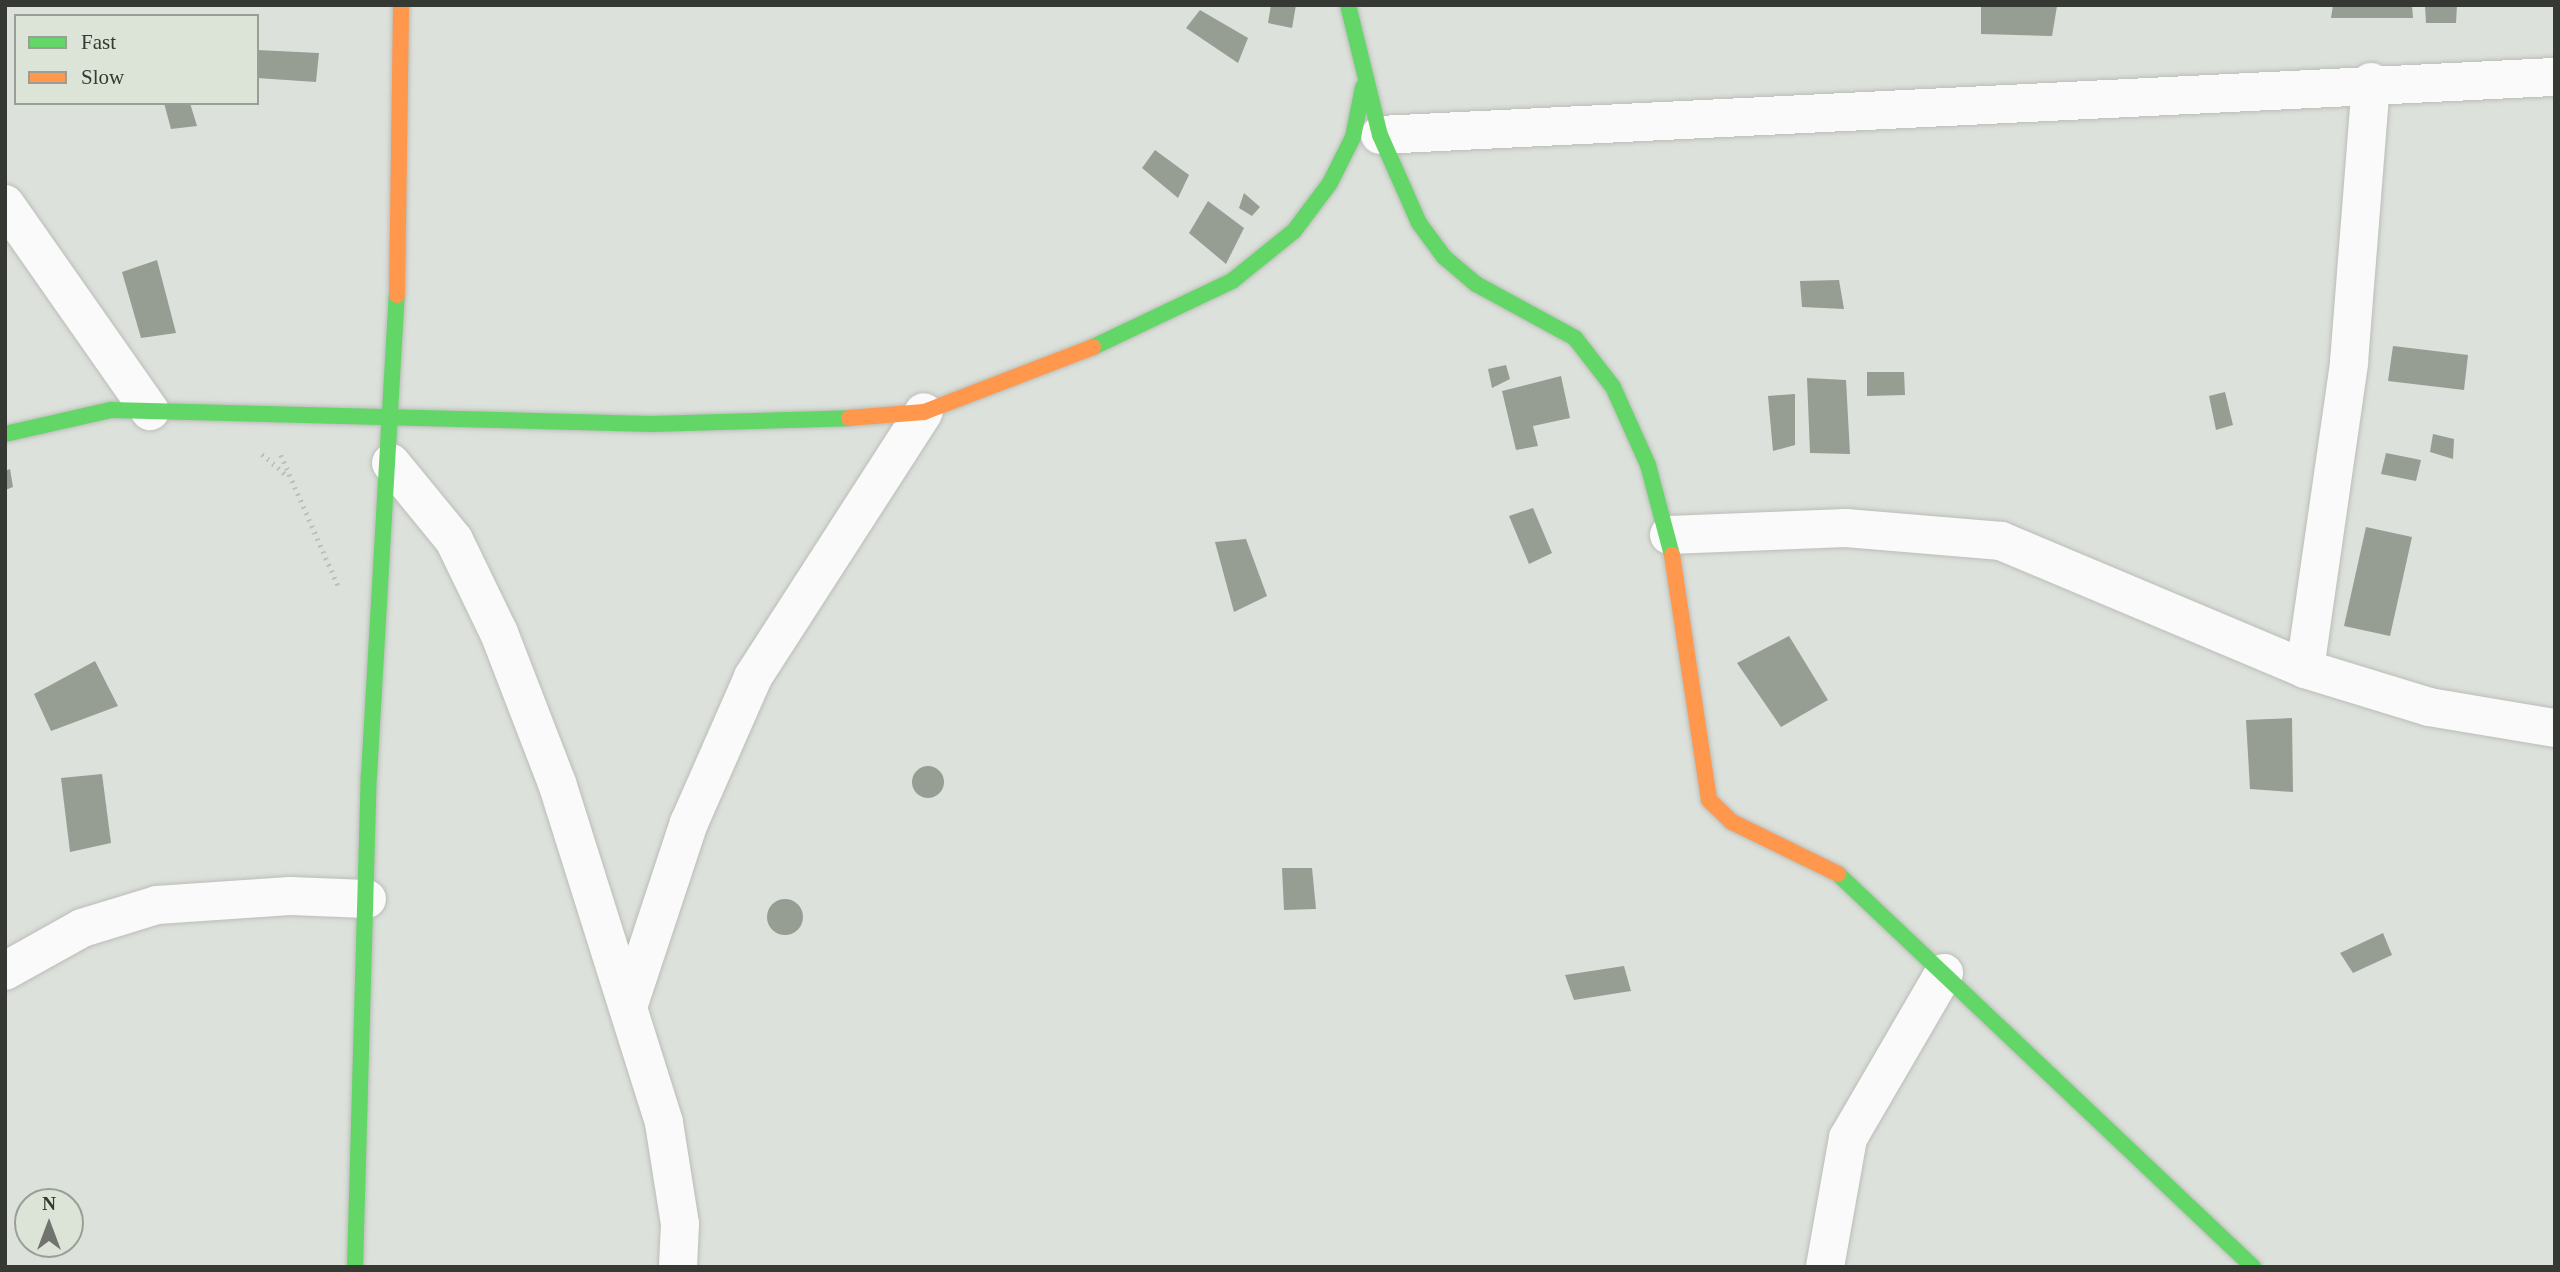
<!DOCTYPE html>
<style>
body{margin:0}
#map{position:relative;width:2560px;height:1272px;overflow:hidden;background:#dde1db;font-family:Georgia,serif}
div>[style]{position:absolute}
.building>*{inset:0;background:#969d92}
.round{border-radius:50%}
.path>*{height:4.5px;margin-top:-2.25px;transform-origin:0;background:repeating-linear-gradient(90deg,#bec0bc 0 2px,transparent 0 7px)}
.roads{filter:drop-shadow(0 0 2px #babdb8) drop-shadow(0 0 2px #babdb8)}
.street>*{height:38px;margin:-19px;padding:0 19px;transform-origin:19px;border-radius:19px;background:#fafafa}
.fast>*{height:16px;margin:-8px;padding:0 8px;transform-origin:8px;border-radius:8px;background:#63d668}
.slow>*{height:16px;margin:-8px;padding:0 8px;transform-origin:8px;border-radius:8px;background:#ff974d}
span{translate:-50% -50%;white-space:nowrap;text-align:center;line-height:1.15;-webkit-text-stroke:7px #dce4d8;paint-order:stroke}
.frame{position:absolute;inset:0;border:7px solid #353833;pointer-events:none}
.legend{position:absolute;left:14px;top:14px;width:245px;height:91px;box-sizing:border-box;background:#dce4d8;border:2px solid #999f96;margin:0;padding:9px 12px;list-style:none;font-size:21px;color:#353833}
.legend li{display:flex;align-items:center;gap:14px;height:35px}
.legend b{width:35px;border:2px solid #999f96}
.north{position:absolute;left:14px;top:1188px;width:70px;height:70px;box-sizing:border-box;background:#dce4d8;border:2px solid #999f96;border-radius:50%;rotate:0deg;font-size:19px;font-weight:700;line-height:28px;text-align:center;color:#353833}
.north::after{content:'';display:block;margin:auto;width:24px;height:32px;background:#70736e;clip-path:polygon(50% 0,100% 100%,50% 72%,0 100%)}
</style>
<div id="map">
<div class="building">
<div style="clip-path:polygon(1271px 5px,1296px 5px,1292px 28px,1268px 23px)"></div>
<div style="clip-path:polygon(1981px 5px,2057px 6px,2052px 36px,1981px 34px)"></div>
<div style="clip-path:polygon(2333px 5px,2412px 5px,2413px 18px,2331px 18px)"></div>
<div style="clip-path:polygon(2425px 5px,2457px 5px,2456px 23px,2426px 23px)"></div>
<div style="clip-path:polygon(1200px 10px,1248px 38px,1238px 63px,1186px 28px)"></div>
<div style="clip-path:polygon(257px 50px,319px 53px,316px 82px,257px 78px)"></div>
<div style="clip-path:polygon(164px 103px,190px 103px,197px 126px,171px 129px)"></div>
<div style="clip-path:polygon(1155px 150px,1189px 175px,1178px 198px,1142px 168px)"></div>
<div style="clip-path:polygon(1244px 193px,1260px 207px,1252px 216px,1239px 208px)"></div>
<div style="clip-path:polygon(1208px 201px,1244px 228px,1226px 264px,1189px 233px)"></div>
<div style="clip-path:polygon(157px 260px,176px 333px,141px 338px,122px 272px)"></div>
<div style="clip-path:polygon(1839px 280px,1844px 309px,1802px 307px,1800px 281px)"></div>
<div style="clip-path:polygon(2393px 346px,2468px 355px,2464px 390px,2388px 381px)"></div>
<div style="clip-path:polygon(1506px 365px,1510px 379px,1492px 388px,1488px 369px)"></div>
<div style="clip-path:polygon(1867px 372px,1904px 372px,1905px 395px,1867px 396px)"></div>
<div style="clip-path:polygon(1561px 376px,1570px 418px,1533px 426px,1538px 446px,1516px 450px,1502px 391px)"></div>
<div style="clip-path:polygon(1807px 378px,1846px 380px,1850px 454px,1810px 453px)"></div>
<div style="clip-path:polygon(2225px 392px,2233px 425px,2216px 430px,2209px 396px)"></div>
<div style="clip-path:polygon(1795px 394px,1795px 445px,1773px 451px,1768px 396px)"></div>
<div style="clip-path:polygon(2433px 434px,2454px 439px,2453px 459px,2430px 452px)"></div>
<div style="clip-path:polygon(2386px 453px,2421px 460px,2416px 481px,2381px 474px)"></div>
<div style="clip-path:polygon(10px 469px,13px 487px,5px 490px,5px 471px)"></div>
<div style="clip-path:polygon(1533px 508px,1552px 553px,1529px 564px,1509px 516px)"></div>
<div style="clip-path:polygon(2366px 527px,2412px 537px,2390px 636px,2344px 626px)"></div>
<div style="clip-path:polygon(1246px 539px,1267px 596px,1234px 612px,1215px 542px)"></div>
<div style="clip-path:polygon(1789px 636px,1828px 700px,1781px 727px,1737px 663px)"></div>
<div style="clip-path:polygon(95px 661px,118px 706px,51px 731px,34px 694px)"></div>
<div style="clip-path:polygon(2292px 718px,2293px 792px,2250px 789px,2246px 720px)"></div>
<div class="round" style="left:912px;top:766px;width:32px;height:32px"></div>
<div style="clip-path:polygon(102px 774px,111px 843px,70px 852px,61px 778px)"></div>
<div style="clip-path:polygon(1282px 868px,1312px 868px,1316px 909px,1284px 910px)"></div>
<div class="round" style="left:767px;top:899px;width:36px;height:36px"></div>
<div style="clip-path:polygon(2383px 933px,2392px 955px,2353px 973px,2340px 953px)"></div>
<div style="clip-path:polygon(1624px 966px,1631px 991px,1574px 1000px,1565px 975px)"></div>
</div>
<div class="path">
<div style="left:262px;top:454px;width:33px;rotate:41deg"></div>
<div style="left:281px;top:455px;width:145px;rotate:66.4deg"></div>
</div>
<div class="roads">
<div class="street">
<div style="left:1380px;top:135px;width:1176px;rotate:-2.83deg"></div>
<div style="left:5px;top:204px;width:253px;rotate:55deg"></div>
<div style="left:391px;top:463px;width:99px;rotate:50.7deg"></div>
<div style="left:454px;top:540px;width:103px;rotate:64.2deg"></div>
<div style="left:499px;top:633px;width:161px;rotate:68.9deg"></div>
<div style="left:557px;top:783px;width:356px;rotate:72.5deg"></div>
<div style="left:664px;top:1123px;width:102px;rotate:81deg"></div>
<div style="left:680px;top:1224px;width:43px;rotate:92.7deg"></div>
<div style="left:1669px;top:535px;width:177px;rotate:-2.3deg"></div>
<div style="left:1846px;top:528px;width:156px;rotate:4.8deg"></div>
<div style="left:2001px;top:541px;width:330px;rotate:22.8deg"></div>
<div style="left:2305px;top:669px;width:130px;rotate:17deg"></div>
<div style="left:2429px;top:707px;width:128px;rotate:9.5deg"></div>
<div style="left:2305px;top:669px;width:310px;rotate:-81.8deg"></div>
<div style="left:2349px;top:362px;width:281px;rotate:-85.5deg"></div>
<div style="left:5px;top:971px;width:88px;rotate:-29.2deg"></div>
<div style="left:82px;top:928px;width:78px;rotate:-17deg"></div>
<div style="left:157px;top:905px;width:133px;rotate:-3.9deg"></div>
<div style="left:290px;top:896px;width:77px;rotate:2.2deg"></div>
<div style="left:630px;top:1001px;width:188px;rotate:-71.7deg"></div>
<div style="left:689px;top:823px;width:159px;rotate:-66.3deg"></div>
<div style="left:753px;top:677px;width:315px;rotate:-57.2deg"></div>
<div style="left:1825px;top:1267px;width:131px;rotate:-79.9deg"></div>
<div style="left:1848px;top:1138px;width:191px;rotate:-59.8deg"></div>
</div>
<div class="fast">
<div style="left:1348px;top:5px;width:134px;rotate:76.2deg"></div>
<div style="left:1380px;top:135px;width:96px;rotate:66.1deg"></div>
<div style="left:1419px;top:223px;width:42px;rotate:53.7deg"></div>
<div style="left:1444px;top:257px;width:42px;rotate:40.2deg"></div>
<div style="left:1476px;top:284px;width:113px;rotate:28.6deg"></div>
<div style="left:1575px;top:338px;width:62px;rotate:52.2deg"></div>
<div style="left:1613px;top:387px;width:85px;rotate:65.8deg"></div>
<div style="left:1648px;top:465px;width:93px;rotate:75.1deg"></div>
<div style="left:1093px;top:347px;width:154px;rotate:-25.4deg"></div>
<div style="left:1232px;top:281px;width:80px;rotate:-38.9deg"></div>
<div style="left:1294px;top:231px;width:60px;rotate:-53.1deg"></div>
<div style="left:1330px;top:183px;width:51px;rotate:-63.4deg"></div>
<div style="left:1353px;top:137px;width:51px;rotate:-78.7deg"></div>
<div style="left:5px;top:434px;width:109px;rotate:-12.8deg"></div>
<div style="left:111px;top:410px;width:541px;rotate:1.48deg"></div>
<div style="left:652px;top:424px;width:197px;rotate:-1.7deg"></div>
<div style="left:1838px;top:874px;width:572px;rotate:43.44deg"></div>
<div style="left:355px;top:1267px;width:491px;rotate:-88.4deg"></div>
<div style="left:369px;top:776px;width:482px;rotate:-86.7deg"></div>
</div>
<div class="slow">
<div style="left:397px;top:295px;width:290px;rotate:-89.2deg"></div>
<div style="left:849px;top:418px;width:75px;rotate:-4.6deg"></div>
<div style="left:924px;top:412px;width:181px;rotate:-21deg"></div>
<div style="left:1672px;top:555px;width:248px;rotate:81.4deg"></div>
<div style="left:1709px;top:800px;width:32px;rotate:44deg"></div>
<div style="left:1732px;top:822px;width:118px;rotate:26.1deg"></div>
</div>
</div>
<div class="frame"></div>
<ul class="legend">
<li><b style="height:9px;background:#63d668"></b>Fast</li>
<li><b style="height:9px;background:#ff974d"></b>Slow</li>
</ul>
<div class="north">N</div>
</div>
